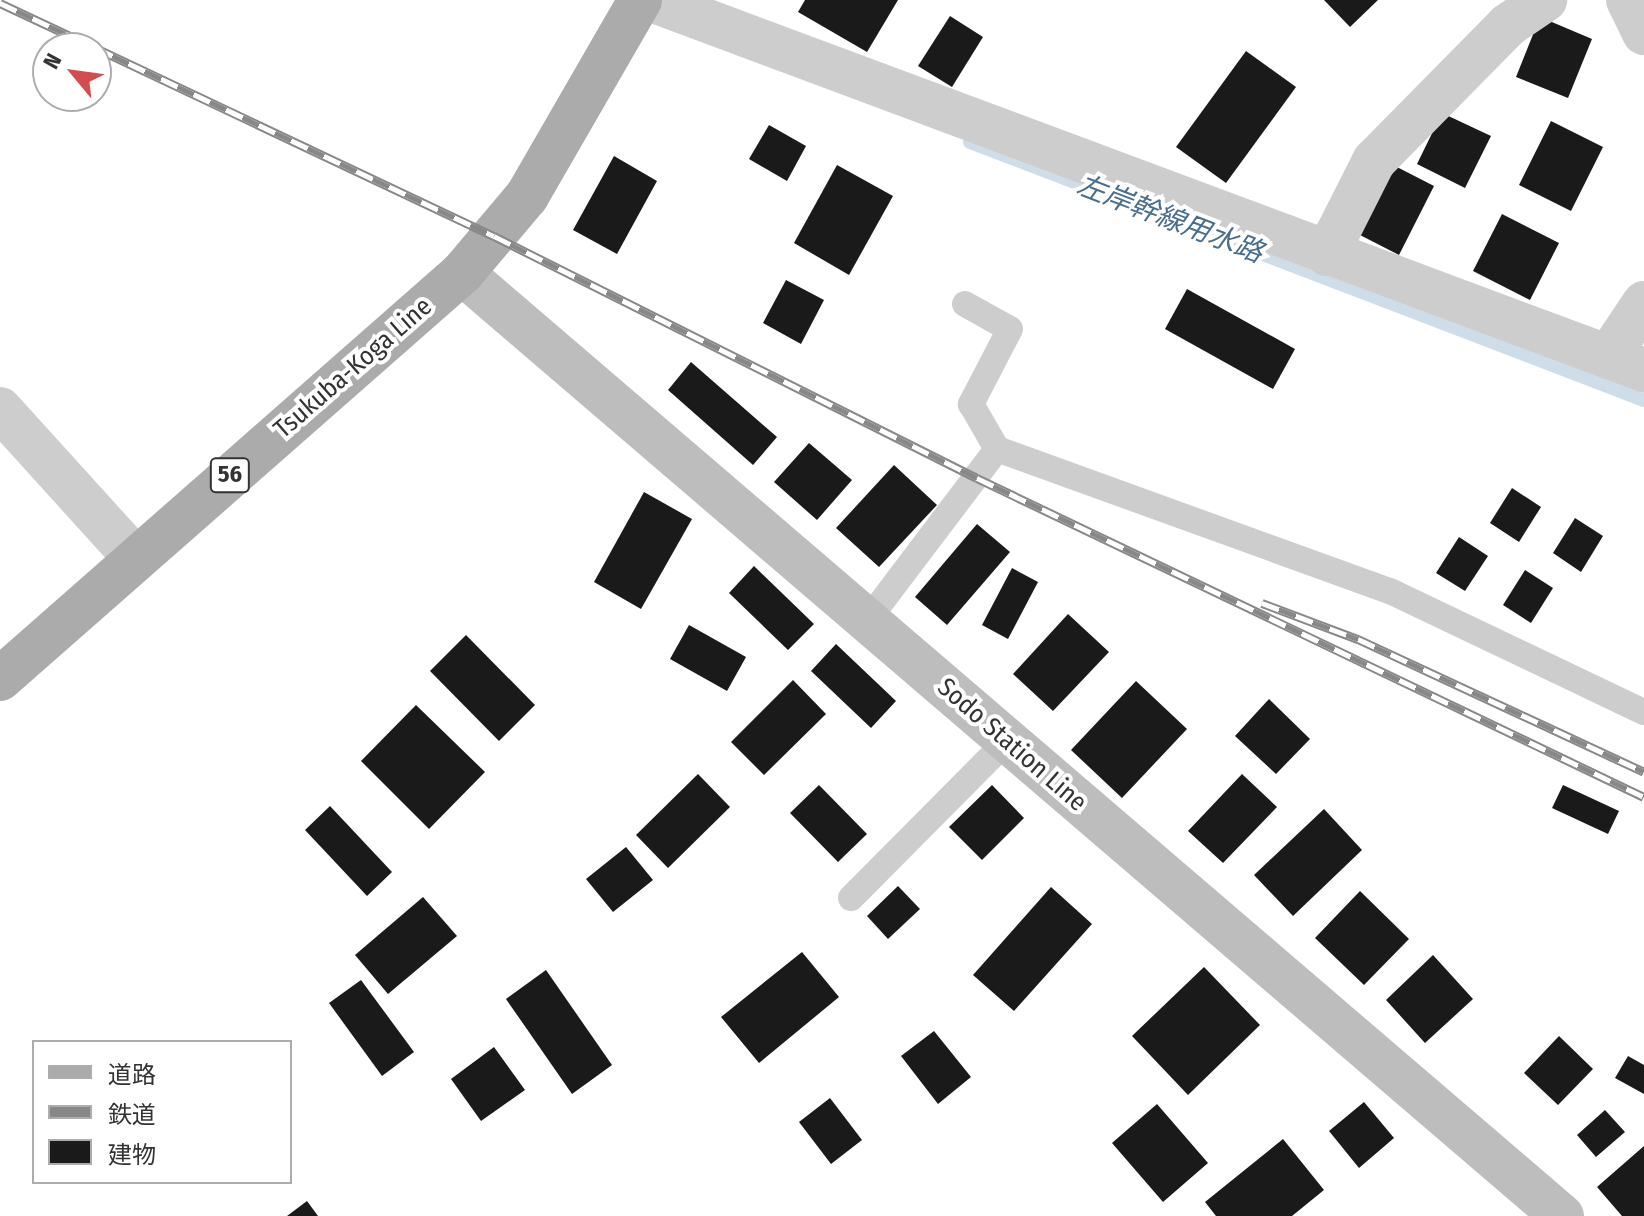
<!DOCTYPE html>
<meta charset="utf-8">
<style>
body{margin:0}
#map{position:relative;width:1644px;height:1216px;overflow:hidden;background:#fff;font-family:"Fira Sans Condensed","Noto Sans JP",sans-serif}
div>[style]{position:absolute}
.stream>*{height:14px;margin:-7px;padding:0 7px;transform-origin:7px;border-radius:7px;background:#cfdde8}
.building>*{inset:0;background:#1a1a1a}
.lane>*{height:26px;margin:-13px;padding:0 13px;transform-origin:13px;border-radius:13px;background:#cdcdcd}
.street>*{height:44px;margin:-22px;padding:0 22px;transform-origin:22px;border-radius:22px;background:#cdcdcd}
.secondary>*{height:44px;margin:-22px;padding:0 22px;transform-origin:22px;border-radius:22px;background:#bdbdbd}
.primary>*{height:44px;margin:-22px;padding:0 22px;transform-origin:22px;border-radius:22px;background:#ababab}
.rail>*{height:9px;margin-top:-4.5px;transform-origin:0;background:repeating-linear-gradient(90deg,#fff 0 18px,#888 0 36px);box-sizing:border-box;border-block:2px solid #888}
span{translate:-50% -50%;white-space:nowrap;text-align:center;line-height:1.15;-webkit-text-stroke:8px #fff;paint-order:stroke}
.shield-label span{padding:2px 6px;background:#fff;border:2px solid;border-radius:6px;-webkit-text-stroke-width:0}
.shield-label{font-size:24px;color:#333;font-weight:700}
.street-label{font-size:26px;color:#333}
.water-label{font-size:28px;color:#496e8d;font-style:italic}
.legend{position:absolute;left:32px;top:1040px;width:260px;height:144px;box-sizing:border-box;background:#fff;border:2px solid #adadad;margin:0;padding:10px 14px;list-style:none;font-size:24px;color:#333}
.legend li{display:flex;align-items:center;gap:16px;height:40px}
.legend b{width:40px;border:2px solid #adadad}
.north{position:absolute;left:32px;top:32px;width:80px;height:80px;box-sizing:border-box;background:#fff;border:2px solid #adadad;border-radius:50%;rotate:299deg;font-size:22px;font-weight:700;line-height:32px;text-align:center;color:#333}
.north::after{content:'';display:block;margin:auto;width:28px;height:36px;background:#d34c4e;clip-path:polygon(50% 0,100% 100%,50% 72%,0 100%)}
</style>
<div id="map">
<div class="stream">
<div style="left:970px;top:142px;width:722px;rotate:20.95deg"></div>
</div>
<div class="building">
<div style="clip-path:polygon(805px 0,898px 0,867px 52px,798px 12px)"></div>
<div style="clip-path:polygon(1324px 0,1378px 0,1350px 27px)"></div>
<div style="clip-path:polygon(950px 16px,983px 37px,952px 87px,918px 66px)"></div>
<div style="clip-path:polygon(1540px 17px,1592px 39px,1568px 98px,1516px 77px)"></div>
<div style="clip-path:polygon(1246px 51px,1296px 87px,1226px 183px,1176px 147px)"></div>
<div style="clip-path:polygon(1442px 113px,1491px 136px,1465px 188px,1417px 164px)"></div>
<div style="clip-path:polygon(1551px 121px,1603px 147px,1571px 211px,1519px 185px)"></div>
<div style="clip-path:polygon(769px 125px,806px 146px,787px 181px,749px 159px)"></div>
<div style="clip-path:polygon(614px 156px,657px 181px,617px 254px,573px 230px)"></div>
<div style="clip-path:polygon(837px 165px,893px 196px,849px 275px,794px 243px)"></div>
<div style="clip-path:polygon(1395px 166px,1434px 186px,1399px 255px,1360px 235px)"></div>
<div style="clip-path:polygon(1502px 214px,1559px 243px,1530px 300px,1473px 271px)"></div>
<div style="clip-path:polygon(786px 280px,824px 300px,801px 344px,763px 323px)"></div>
<div style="clip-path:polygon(1187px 289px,1295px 349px,1273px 389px,1165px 329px)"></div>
<div style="clip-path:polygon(691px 362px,777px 437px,753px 465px,668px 390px)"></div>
<div style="clip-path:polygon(809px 443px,852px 480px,817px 520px,774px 482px)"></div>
<div style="clip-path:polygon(894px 465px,937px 505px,879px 567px,836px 528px)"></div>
<div style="clip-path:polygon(1512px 488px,1541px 507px,1519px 542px,1490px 523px)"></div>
<div style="clip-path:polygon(644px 492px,692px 519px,641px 609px,594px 582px)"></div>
<div style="clip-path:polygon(1575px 518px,1603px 536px,1581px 572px,1553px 553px)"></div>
<div style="clip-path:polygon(977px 524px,1010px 552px,947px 625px,915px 597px)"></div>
<div style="clip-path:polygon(1459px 537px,1488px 556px,1465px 591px,1436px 573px)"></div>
<div style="clip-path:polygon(754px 566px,814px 624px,788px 650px,729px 593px)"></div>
<div style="clip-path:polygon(1012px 568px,1038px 582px,1008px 639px,982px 625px)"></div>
<div style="clip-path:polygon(1525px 570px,1553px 588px,1531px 623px,1503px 605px)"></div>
<div style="clip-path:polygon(1068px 614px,1109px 652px,1053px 711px,1013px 674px)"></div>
<div style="clip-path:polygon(689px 625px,746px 657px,727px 691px,670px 659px)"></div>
<div style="clip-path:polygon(466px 635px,535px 705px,499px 741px,430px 671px)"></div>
<div style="clip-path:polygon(836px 644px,896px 701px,871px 728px,811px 671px)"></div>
<div style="clip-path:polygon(793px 680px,826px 714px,764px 775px,731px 742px)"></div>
<div style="clip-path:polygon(1136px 681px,1187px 729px,1122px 798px,1071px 750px)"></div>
<div style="clip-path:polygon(1269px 699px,1310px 739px,1276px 774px,1235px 736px)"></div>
<div style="clip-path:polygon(416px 705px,485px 772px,429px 829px,361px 761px)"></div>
<div style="clip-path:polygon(698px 774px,730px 807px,668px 868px,636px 835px)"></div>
<div style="clip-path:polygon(1242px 774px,1277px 807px,1223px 863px,1188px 831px)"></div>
<div style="clip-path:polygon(819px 785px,867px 834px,838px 862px,790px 813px)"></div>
<div style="clip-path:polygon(992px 785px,1024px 818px,982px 860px,949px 827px)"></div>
<div style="clip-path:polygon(1563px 785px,1619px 811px,1608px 834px,1552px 808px)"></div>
<div style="clip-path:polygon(330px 806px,392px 872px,367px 896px,305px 830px)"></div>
<div style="clip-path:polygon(1324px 809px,1362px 850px,1293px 916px,1254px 875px)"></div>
<div style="clip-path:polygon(626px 847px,653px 880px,613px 912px,586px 879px)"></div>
<div style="clip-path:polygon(898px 886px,920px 909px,888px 939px,867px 916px)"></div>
<div style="clip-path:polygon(1051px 887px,1092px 924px,1014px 1011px,973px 975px)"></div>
<div style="clip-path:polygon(1360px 891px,1409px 939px,1364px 985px,1315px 938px)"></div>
<div style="clip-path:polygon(423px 897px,457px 936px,388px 994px,355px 955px)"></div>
<div style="clip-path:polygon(802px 952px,839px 997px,759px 1063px,721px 1017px)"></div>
<div style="clip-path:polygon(1433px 955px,1473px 999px,1425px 1043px,1386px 1000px)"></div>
<div style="clip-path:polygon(1204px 967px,1260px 1025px,1188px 1095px,1132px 1036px)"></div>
<div style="clip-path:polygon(546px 970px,612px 1065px,572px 1094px,506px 999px)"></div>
<div style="clip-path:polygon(361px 980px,414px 1052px,382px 1076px,329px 1003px)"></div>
<div style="clip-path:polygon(934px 1031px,971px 1077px,938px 1104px,901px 1056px)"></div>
<div style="clip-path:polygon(1559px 1036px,1593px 1069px,1558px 1105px,1524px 1073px)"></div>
<div style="clip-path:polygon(494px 1047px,525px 1090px,481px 1121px,451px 1079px)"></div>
<div style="clip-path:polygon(1628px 1056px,1644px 1065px,1644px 1094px,1615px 1078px)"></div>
<div style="clip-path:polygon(830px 1098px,862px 1140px,831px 1164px,799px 1122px)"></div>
<div style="clip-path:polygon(1364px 1102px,1394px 1138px,1359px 1168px,1329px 1131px)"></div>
<div style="clip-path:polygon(1157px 1104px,1208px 1163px,1163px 1202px,1112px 1143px)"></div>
<div style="clip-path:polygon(1605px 1110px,1625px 1132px,1596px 1157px,1577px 1135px)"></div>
<div style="clip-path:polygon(1283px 1139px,1324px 1190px,1292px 1216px,1216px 1216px,1205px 1202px)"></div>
<div style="clip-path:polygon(1644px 1146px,1644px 1216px,1622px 1216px,1597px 1187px)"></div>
<div style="clip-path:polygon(307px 1201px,318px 1216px,287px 1216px)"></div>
</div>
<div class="lane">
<div style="left:965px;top:304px;width:51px;rotate:29.1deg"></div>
<div style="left:1010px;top:329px;width:85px;rotate:117.5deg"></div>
<div style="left:971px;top:404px;width:52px;rotate:60deg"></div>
<div style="left:997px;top:449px;width:418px;rotate:19.9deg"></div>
<div style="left:1390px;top:591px;width:281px;rotate:25.5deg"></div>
<div style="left:867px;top:621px;width:216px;rotate:-52.9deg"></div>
<div style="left:851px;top:898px;width:223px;rotate:-45.2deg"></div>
</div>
<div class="street">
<div style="left:651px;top:0;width:1060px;rotate:20.44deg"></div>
<div style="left:1628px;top:0;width:37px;rotate:64deg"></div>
<div style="left:1327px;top:254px;width:104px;rotate:-63.2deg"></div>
<div style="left:1374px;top:161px;width:191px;rotate:-45.4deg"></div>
<div style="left:1508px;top:25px;width:45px;rotate:-34deg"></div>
<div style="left:1608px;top:357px;width:65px;rotate:-56.3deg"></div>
<div style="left:0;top:409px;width:201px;rotate:47.8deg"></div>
</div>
<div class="secondary">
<div style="left:462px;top:273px;width:1449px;rotate:40.61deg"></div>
</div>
<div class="primary">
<div style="left:0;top:679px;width:615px;rotate:-41.31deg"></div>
<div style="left:462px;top:273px;width:101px;rotate:-49.8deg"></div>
<div style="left:527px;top:196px;width:226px;rotate:-60deg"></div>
</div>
<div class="rail">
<div style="left:0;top:3px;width:106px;rotate:25.1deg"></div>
<div style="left:96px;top:48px;width:440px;rotate:25.3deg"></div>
<div style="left:494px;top:236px;width:540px;rotate:26.61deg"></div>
<div style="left:977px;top:478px;width:739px;rotate:25.56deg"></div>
<div style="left:1262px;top:603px;width:103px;rotate:20.6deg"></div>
<div style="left:1358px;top:639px;width:315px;rotate:24.9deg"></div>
</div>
<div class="shield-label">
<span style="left:230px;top:475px">56</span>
</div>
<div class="street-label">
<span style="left:353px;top:368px;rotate:-41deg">Tsukuba-Koga Line</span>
<span style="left:1012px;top:745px;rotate:41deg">Sodo Station Line</span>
</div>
<div class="water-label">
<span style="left:1170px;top:219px;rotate:21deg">左岸幹線用水路</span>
</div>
<ul class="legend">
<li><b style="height:10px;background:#ababab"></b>道路</li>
<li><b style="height:10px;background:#888"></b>鉄道</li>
<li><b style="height:22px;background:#1a1a1a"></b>建物</li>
</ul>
<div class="north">N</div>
</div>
